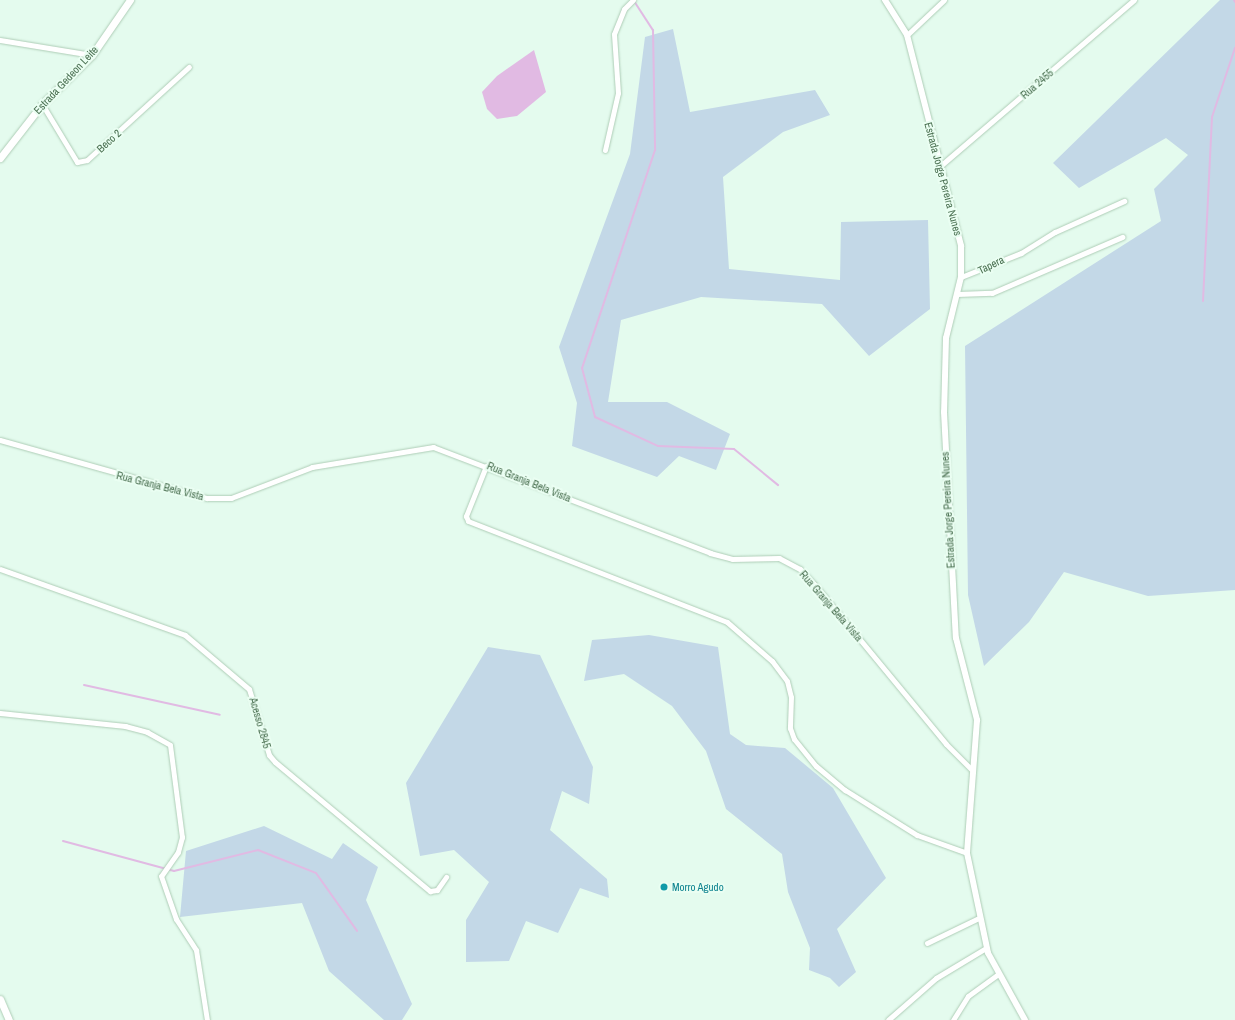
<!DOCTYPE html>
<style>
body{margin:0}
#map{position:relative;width:1235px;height:1020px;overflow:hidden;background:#e4fbee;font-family:"Archivo Narrow",sans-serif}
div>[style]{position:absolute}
.green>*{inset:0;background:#c3d8e7}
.water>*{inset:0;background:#e1bae3}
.stream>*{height:2px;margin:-1px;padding:0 1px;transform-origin:1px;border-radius:1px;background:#e1bae3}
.roads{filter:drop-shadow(0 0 1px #aecdb6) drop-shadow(0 0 1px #aecdb6)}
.minor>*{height:5px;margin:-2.5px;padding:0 2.5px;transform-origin:2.5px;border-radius:2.5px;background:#fff}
.tertiary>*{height:6px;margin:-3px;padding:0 3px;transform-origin:3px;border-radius:3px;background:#fff}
.secondary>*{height:7px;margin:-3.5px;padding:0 3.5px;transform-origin:3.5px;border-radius:3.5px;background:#fff}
.dots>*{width:11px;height:11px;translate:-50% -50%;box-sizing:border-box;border:2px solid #eafef2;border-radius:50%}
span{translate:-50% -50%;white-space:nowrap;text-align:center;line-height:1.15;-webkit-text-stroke:4px #eafef2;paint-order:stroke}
.street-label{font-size:11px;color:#4b7152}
.culture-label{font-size:11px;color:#0d838f}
.left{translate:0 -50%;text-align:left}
</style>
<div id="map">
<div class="green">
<div style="clip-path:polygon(1220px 0,1235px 0,1235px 590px,1148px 596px,1064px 572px,1029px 622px,984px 666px,968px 595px,965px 346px,1161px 221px,1154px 189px,1188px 155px,1166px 138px,1079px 188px,1053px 163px)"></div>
<div style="clip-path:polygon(673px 29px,690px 112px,815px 90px,830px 115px,783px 132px,723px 177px,729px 269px,840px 280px,841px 222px,928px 220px,930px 309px,869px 356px,822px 304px,701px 297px,621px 320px,608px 402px,667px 402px,730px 434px,716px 470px,679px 456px,657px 477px,572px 446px,577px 403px,559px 347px,630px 154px,645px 37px)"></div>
<div style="clip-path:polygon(649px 635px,718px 647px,730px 734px,746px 745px,785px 748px,833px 788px,886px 878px,837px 929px,856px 972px,839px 987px,830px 978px,809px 970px,810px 948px,788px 892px,782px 854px,726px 809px,706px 751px,672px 706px,624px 674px,584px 681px,592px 640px)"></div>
<div style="clip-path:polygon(488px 647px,540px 655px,593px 767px,589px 804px,562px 791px,550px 830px,607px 879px,609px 898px,580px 888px,558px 933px,526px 921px,509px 961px,466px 962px,466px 920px,489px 882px,454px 850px,420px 856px,406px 783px)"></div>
<div style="clip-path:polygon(264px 826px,332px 859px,343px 843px,378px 867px,366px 900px,412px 1004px,402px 1020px,384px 1020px,329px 971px,302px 903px,180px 917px,186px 851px)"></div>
</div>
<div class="water">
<div style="clip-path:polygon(534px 50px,546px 92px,517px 116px,497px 119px,487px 109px,482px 92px,497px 76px)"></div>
</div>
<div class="stream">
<div style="left:1234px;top:0;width:2px;rotate:63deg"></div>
<div style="left:634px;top:1px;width:35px;rotate:57deg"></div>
<div style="left:653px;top:30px;width:120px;rotate:89deg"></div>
<div style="left:655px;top:150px;width:230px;rotate:108.5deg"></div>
<div style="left:582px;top:368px;width:51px;rotate:75.1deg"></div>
<div style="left:595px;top:417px;width:69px;rotate:24.7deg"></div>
<div style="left:658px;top:446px;width:76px;rotate:2.3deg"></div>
<div style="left:734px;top:449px;width:57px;rotate:39.3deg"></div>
<div style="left:1203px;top:301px;width:184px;rotate:-87.2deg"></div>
<div style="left:1212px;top:117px;width:73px;rotate:-71.6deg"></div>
<div style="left:84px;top:685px;width:139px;rotate:12.4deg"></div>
<div style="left:63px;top:841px;width:115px;rotate:15.1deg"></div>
<div style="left:174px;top:871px;width:87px;rotate:-14deg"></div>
<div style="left:258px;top:850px;width:62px;rotate:21.6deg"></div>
<div style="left:316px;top:873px;width:71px;rotate:54.7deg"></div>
</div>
<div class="roads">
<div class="minor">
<div style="left:907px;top:35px;width:51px;rotate:-43.4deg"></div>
<div style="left:0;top:40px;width:93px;rotate:9.3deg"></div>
<div style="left:42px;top:104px;width:68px;rotate:58.9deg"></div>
<div style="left:77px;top:162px;width:10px;rotate:-11deg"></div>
<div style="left:87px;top:160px;width:138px;rotate:-42.4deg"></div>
<div style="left:605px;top:150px;width:58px;rotate:-77.2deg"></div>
<div style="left:618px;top:93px;width:59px;rotate:-93.9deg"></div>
<div style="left:614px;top:34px;width:27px;rotate:-68deg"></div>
<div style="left:624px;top:9px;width:13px;rotate:-45deg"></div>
<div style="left:939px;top:167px;width:257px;rotate:-40.6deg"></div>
<div style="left:961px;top:277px;width:65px;rotate:-21.8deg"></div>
<div style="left:1021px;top:253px;width:40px;rotate:-32deg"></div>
<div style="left:1055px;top:232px;width:76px;rotate:-24.2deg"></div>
<div style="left:957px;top:294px;width:35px;rotate:-2deg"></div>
<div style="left:992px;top:293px;width:142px;rotate:-23.3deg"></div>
<div style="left:0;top:440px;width:215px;rotate:15.7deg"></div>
<div style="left:207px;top:498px;width:24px"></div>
<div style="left:231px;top:498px;width:87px;rotate:-20.9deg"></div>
<div style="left:312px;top:467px;width:123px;rotate:-9.4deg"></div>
<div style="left:433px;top:447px;width:297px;rotate:20.9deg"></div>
<div style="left:710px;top:553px;width:23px;rotate:15deg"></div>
<div style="left:732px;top:559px;width:47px;rotate:-1.2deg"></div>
<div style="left:779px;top:558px;width:24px;rotate:28deg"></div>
<div style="left:800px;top:569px;width:22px;rotate:47deg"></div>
<div style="left:815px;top:585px;width:206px;rotate:50.5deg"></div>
<div style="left:946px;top:744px;width:35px;rotate:45deg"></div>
<div style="left:486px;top:466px;width:54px;rotate:111.8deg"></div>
<div style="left:466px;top:516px;width:5px;rotate:68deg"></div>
<div style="left:468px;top:521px;width:278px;rotate:21.3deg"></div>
<div style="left:727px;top:622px;width:60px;rotate:40.9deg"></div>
<div style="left:772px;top:661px;width:25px;rotate:53deg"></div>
<div style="left:787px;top:681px;width:16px;rotate:76deg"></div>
<div style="left:791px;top:697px;width:31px;rotate:92deg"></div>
<div style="left:790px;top:728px;width:12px;rotate:70deg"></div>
<div style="left:794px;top:739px;width:35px;rotate:51deg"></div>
<div style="left:816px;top:766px;width:38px;rotate:40deg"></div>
<div style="left:845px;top:790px;width:85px;rotate:32deg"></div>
<div style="left:917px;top:835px;width:53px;rotate:19.8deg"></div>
<div style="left:0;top:569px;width:196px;rotate:19.6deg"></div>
<div style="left:185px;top:635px;width:84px;rotate:40.2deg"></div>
<div style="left:249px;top:689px;width:69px;rotate:73.1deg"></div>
<div style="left:269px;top:755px;width:9px;rotate:49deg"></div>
<div style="left:275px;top:762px;width:202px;rotate:39.8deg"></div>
<div style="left:430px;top:891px;width:7px;rotate:-8deg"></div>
<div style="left:437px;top:890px;width:16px;rotate:-55deg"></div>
<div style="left:0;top:713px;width:126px;rotate:5.9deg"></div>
<div style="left:125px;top:726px;width:23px;rotate:15deg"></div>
<div style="left:147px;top:732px;width:26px;rotate:29deg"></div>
<div style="left:170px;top:745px;width:93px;rotate:82.6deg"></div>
<div style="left:182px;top:837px;width:16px;rotate:105deg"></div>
<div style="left:178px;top:852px;width:29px;rotate:125deg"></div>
<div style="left:161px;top:876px;width:46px;rotate:70.8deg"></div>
<div style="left:176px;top:919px;width:37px;rotate:57deg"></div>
<div style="left:196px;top:950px;width:71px;rotate:81.1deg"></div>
<div style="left:927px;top:943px;width:58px;rotate:-25.7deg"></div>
<div style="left:888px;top:1020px;width:64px;rotate:-41.2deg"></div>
<div style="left:936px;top:978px;width:58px;rotate:-31deg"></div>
<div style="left:953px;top:1020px;width:28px;rotate:-58deg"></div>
<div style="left:968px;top:996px;width:37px;rotate:-36deg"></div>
</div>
<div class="tertiary">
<div style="left:885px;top:0;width:41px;rotate:57.8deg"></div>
<div style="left:907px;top:35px;width:218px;rotate:75.6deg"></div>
<div style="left:961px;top:246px;width:31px;rotate:90deg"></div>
<div style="left:961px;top:277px;width:63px;rotate:103.8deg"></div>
<div style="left:946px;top:338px;width:74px;rotate:91.5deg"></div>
<div style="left:944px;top:412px;width:226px;rotate:87deg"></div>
<div style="left:956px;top:638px;width:85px;rotate:75.6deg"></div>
<div style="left:977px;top:720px;width:133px;rotate:94.3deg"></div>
<div style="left:967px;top:853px;width:102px;rotate:78.1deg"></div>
<div style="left:988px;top:953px;width:77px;rotate:61.1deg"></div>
</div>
<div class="secondary">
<div style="left:0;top:158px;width:68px;rotate:-52.1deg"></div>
<div style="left:42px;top:104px;width:70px;rotate:-44.4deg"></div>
<div style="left:92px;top:55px;width:67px;rotate:-55.4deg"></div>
<div style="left:0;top:999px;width:23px;rotate:67deg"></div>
</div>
</div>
<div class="dots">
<div style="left:664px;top:887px;background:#0f9aa8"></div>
</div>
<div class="street-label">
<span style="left:66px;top:80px;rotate:-47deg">Estrada Gedeon Leite</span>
<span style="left:1037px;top:84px;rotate:-41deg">Rua 2455</span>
<span style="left:109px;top:141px;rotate:-42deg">Beco 2</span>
<span style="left:943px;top:179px;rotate:75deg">Estrada Jorge Pereira Nunes</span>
<span style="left:991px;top:265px;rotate:-26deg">Tapera</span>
<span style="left:529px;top:482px;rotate:22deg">Rua Granja Bela Vista</span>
<span style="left:160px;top:486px;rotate:14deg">Rua Granja Bela Vista</span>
<span style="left:948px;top:510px;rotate:-93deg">Estrada Jorge Pereira Nunes</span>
<span style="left:831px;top:606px;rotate:49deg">Rua Granja Bela Vista</span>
<span style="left:260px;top:723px;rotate:74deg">Acesso 2845</span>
</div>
<div class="culture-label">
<span class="left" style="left:672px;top:887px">Morro Agudo</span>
</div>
</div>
